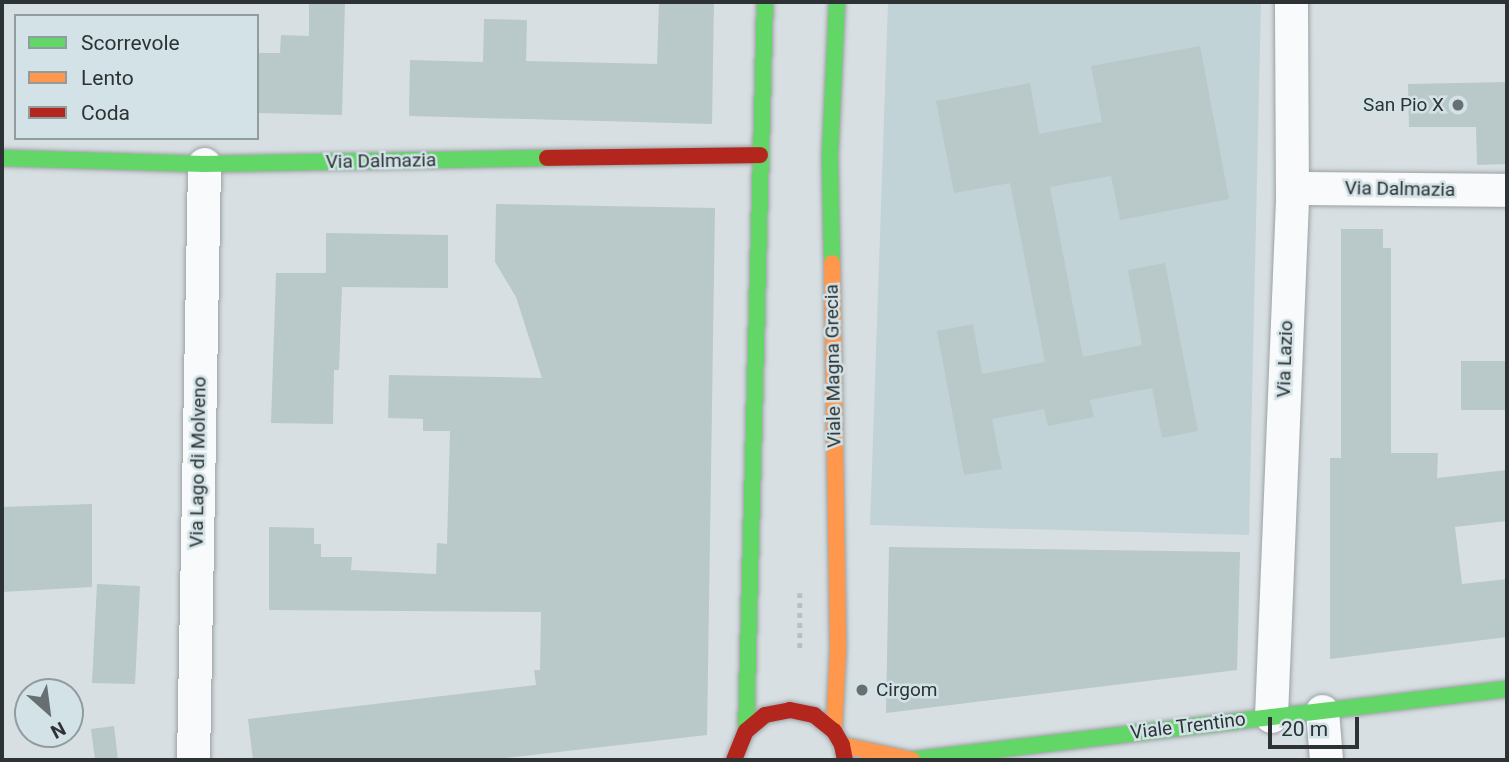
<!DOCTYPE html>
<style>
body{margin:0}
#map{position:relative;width:1509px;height:762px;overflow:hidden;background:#d7dfe2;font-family:Roboto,sans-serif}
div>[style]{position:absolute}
.built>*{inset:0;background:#c2d3d7}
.building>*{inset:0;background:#b9c8c8}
.path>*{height:4.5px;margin-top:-2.25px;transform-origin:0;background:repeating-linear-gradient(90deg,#bcbfc1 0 5px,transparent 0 10px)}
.roads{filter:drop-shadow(0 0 2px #9ca2a4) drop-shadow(0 0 2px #9ca2a4)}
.street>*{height:33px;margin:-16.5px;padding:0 16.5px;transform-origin:16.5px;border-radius:16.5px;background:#f9fafb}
.fast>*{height:16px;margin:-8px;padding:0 8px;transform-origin:8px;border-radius:8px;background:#63d668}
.slow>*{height:16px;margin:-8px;padding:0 8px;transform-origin:8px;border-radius:8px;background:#ff974d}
.jam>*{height:16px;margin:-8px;padding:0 8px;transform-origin:8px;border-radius:8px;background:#b3261e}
.dots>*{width:19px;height:19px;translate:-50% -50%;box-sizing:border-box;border:4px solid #d2e2e7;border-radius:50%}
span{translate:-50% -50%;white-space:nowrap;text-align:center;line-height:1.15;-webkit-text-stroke:5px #d2e2e7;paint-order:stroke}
.poi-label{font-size:19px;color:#2d3335}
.right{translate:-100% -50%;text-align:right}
.left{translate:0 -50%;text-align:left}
.street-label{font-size:19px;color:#2d3335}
.frame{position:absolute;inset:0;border:4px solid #2d3335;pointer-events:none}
.legend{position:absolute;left:14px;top:14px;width:245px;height:126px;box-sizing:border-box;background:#d2e2e7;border:2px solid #909ca0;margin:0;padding:9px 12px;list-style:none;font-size:21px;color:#2d3335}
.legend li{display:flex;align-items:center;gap:14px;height:35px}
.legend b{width:35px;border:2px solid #909ca0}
.north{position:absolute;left:14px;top:678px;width:70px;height:70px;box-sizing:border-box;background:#d2e2e7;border:2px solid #909ca0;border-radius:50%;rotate:152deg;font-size:19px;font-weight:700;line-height:28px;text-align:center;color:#2d3335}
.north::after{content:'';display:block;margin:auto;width:24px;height:32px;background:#686f72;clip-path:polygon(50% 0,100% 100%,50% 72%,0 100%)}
.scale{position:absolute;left:1268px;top:717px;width:91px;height:32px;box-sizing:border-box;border:4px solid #2d3335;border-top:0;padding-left:9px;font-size:21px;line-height:24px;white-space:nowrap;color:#2d3335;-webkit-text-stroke:5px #d2e2e7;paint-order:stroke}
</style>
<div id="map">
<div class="built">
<div style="clip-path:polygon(888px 2px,1261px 2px,1249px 535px,870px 525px)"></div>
</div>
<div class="building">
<div style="clip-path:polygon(309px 2px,345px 2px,342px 115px,257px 113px,257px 53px,280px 53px,281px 35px,309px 36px)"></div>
<div style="clip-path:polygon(659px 2px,714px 2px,712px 124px,409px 116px,410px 60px,483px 62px,484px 19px,527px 20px,526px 61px,657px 64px)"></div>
<div style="clip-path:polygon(1200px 46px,1229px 199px,1120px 220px,1111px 176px,1050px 187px,1083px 357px,1142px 345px,1128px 270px,1165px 263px,1198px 431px,1162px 438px,1152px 388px,1090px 400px,1094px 417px,1048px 426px,1044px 409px,992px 419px,1002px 469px,964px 475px,937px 331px,973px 324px,982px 374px,1045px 362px,1010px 183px,954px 193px,936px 101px,1030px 83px,1039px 134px,1102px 122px,1091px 66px)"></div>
<div style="clip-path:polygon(1507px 82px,1507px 164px,1477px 165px,1476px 127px,1409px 127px,1408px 84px)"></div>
<div style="clip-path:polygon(496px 204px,715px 208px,707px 735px,488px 760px,253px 760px,248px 719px,536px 685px,534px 670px,540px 670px,541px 612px,269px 610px,269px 527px,314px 528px,314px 544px,321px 544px,321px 557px,352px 557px,351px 570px,436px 574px,437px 543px,447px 544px,450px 431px,423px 431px,423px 419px,388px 418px,389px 375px,542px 378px,516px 297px,495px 262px)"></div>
<div style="clip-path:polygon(1341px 229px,1383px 229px,1383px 248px,1391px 248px,1391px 453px,1438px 453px,1437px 478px,1507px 470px,1507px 521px,1455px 527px,1462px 584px,1507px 579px,1507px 637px,1330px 659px,1330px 458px,1341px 458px)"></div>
<div style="clip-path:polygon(326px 233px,448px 235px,448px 288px,342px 287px,339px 370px,334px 370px,333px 424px,271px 423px,276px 273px,326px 273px)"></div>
<div style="clip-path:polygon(1461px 361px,1507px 361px,1507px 410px,1461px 410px)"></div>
<div style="clip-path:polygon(92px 504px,92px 587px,2px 592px,2px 507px)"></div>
<div style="clip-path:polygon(889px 547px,1240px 552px,1237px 670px,886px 713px)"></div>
<div style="clip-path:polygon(97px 584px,140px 586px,135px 684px,92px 683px)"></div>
<div style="clip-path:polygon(114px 726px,118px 760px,95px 760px,91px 729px)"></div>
</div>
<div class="path">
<div style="left:800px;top:593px;width:55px;rotate:90deg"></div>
</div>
<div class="roads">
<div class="street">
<div style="left:1292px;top:188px;width:215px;rotate:0.5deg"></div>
<div style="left:1322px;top:711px;width:49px;rotate:85.3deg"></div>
<div style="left:1271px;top:716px;width:517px;rotate:-87.67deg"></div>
<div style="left:1292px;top:199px;width:197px;rotate:-90.3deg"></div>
<div style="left:193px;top:760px;width:596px;rotate:-88.94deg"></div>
</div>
<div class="fast">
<div style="left:2px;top:158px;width:202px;rotate:1.7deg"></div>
<div style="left:204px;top:164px;width:343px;rotate:-1deg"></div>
<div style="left:832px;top:263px;width:107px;rotate:-91.1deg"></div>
<div style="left:830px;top:156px;width:154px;rotate:-87.4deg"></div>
<div style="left:746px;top:731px;width:729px;rotate:-88.51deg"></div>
<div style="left:910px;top:760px;width:601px;rotate:-6.78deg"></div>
</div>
<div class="slow">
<div style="left:832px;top:263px;width:386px;rotate:89.1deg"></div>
<div style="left:838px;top:649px;width:82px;rotate:92.8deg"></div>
<div style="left:842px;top:745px;width:72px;rotate:12.1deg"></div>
</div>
<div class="jam">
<div style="left:547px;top:158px;width:213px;rotate:-0.8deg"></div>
<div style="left:734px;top:760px;width:31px;rotate:-68deg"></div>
<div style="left:746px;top:731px;width:25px;rotate:-40deg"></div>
<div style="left:765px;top:715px;width:25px;rotate:-11deg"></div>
<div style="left:790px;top:710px;width:25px;rotate:12deg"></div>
<div style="left:814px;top:715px;width:26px;rotate:39deg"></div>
<div style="left:834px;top:731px;width:16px;rotate:60deg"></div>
<div style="left:842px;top:745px;width:15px;rotate:79deg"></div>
</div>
</div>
<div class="dots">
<div style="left:1458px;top:105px;background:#686f72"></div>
<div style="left:862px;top:690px;background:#686f72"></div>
</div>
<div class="poi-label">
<span class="right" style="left:1444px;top:105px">San Pio X</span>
<span class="left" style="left:876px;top:690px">Cirgom</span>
</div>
<div class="street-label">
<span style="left:381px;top:161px;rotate:-1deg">Via Dalmazia</span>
<span style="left:1400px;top:189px;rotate:1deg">Via Dalmazia</span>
<span style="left:1285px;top:359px;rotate:-88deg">Via Lazio</span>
<span style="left:833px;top:366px;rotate:-91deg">Viale Magna Grecia</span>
<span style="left:198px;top:462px;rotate:-89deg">Via Lago di Molveno</span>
<span style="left:1188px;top:726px;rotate:-7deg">Viale Trentino</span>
</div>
<div class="frame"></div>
<ul class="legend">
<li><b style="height:9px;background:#63d668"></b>Scorrevole</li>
<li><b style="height:9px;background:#ff974d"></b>Lento</li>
<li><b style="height:9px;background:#b3261e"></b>Coda</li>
</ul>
<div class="north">N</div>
<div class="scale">20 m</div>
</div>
